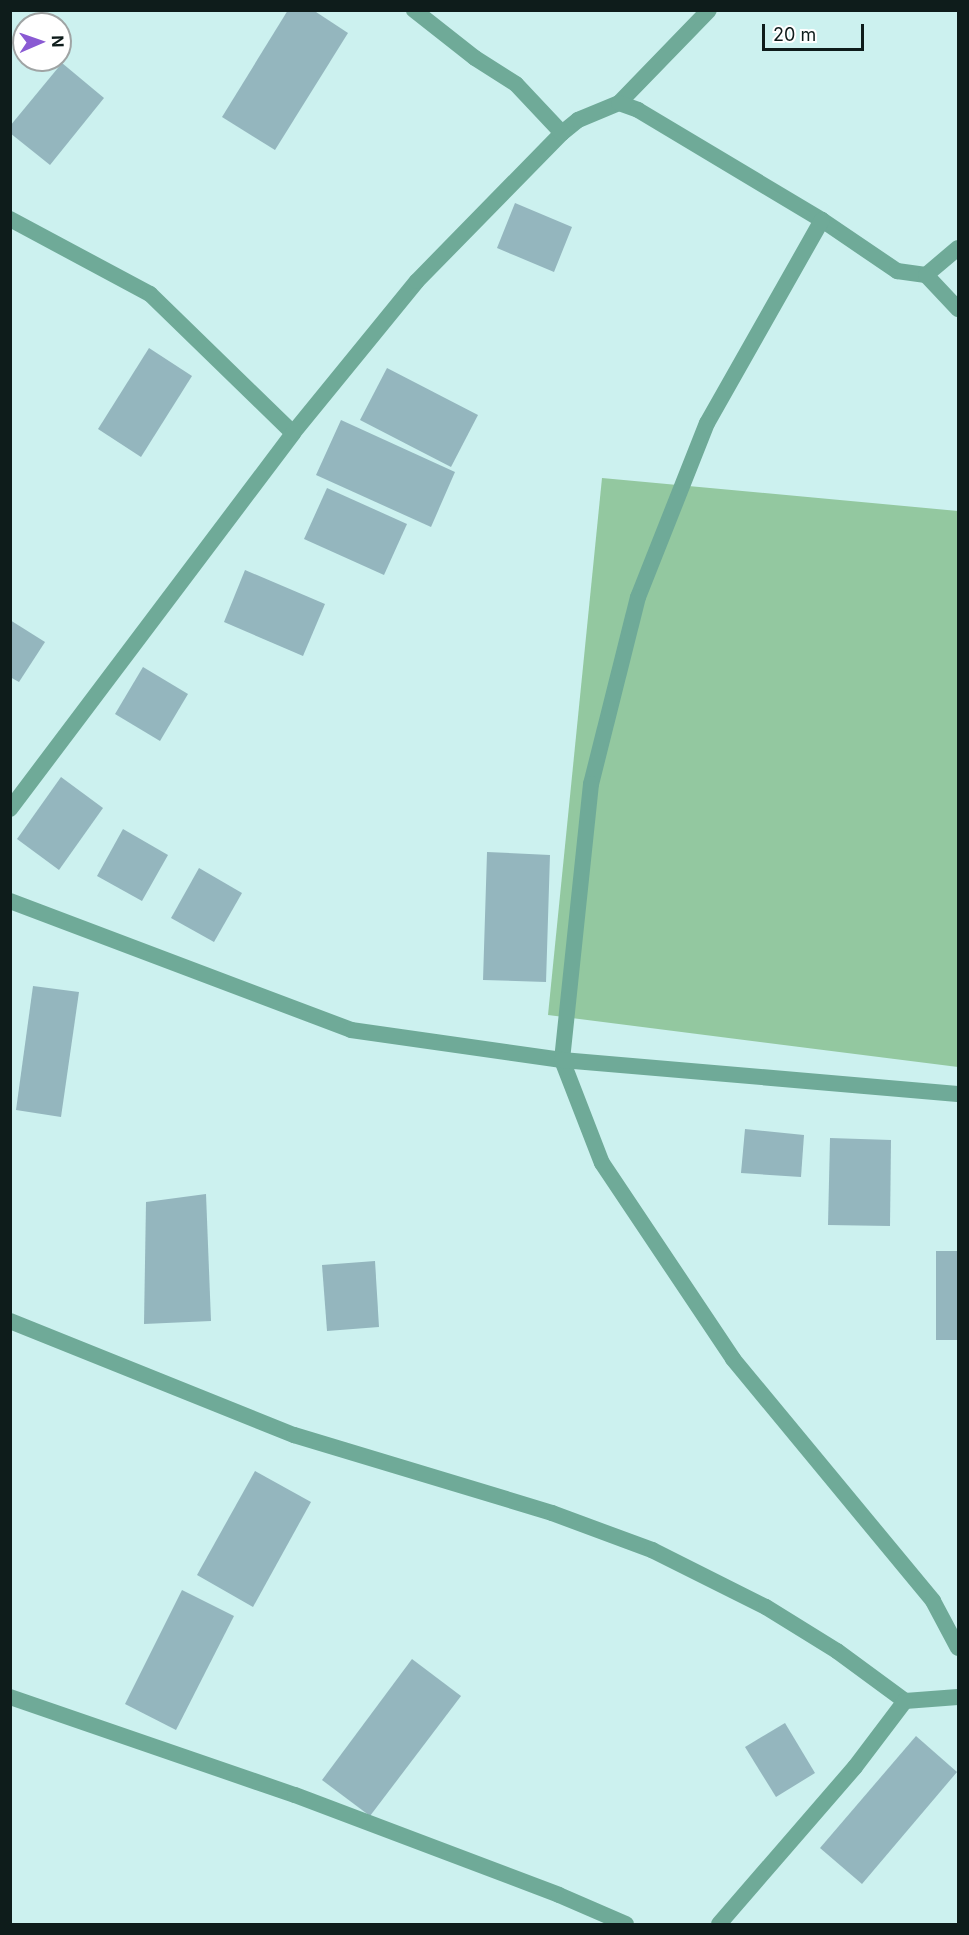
<!DOCTYPE html>
<style>
body{margin:0}
#map{position:relative;width:969px;height:1935px;overflow:hidden;background:#ccf1ef;font-family:Inter,sans-serif}
div>[style]{position:absolute}
.green>*{inset:0;background:#93c8a0}
.building>*{inset:0;background:#94b6be}
.minor>*{height:16px;margin:-8px;padding:0 8px;transform-origin:8px;border-radius:8px;background:#6faa98}
span{translate:-50% -50%;white-space:nowrap;text-align:center;line-height:1.15;-webkit-text-stroke:6px #fff;paint-order:stroke}
.frame{position:absolute;inset:0;border:12px solid #0e1c1b;pointer-events:none}
.north{position:absolute;left:12px;top:12px;width:60px;height:60px;box-sizing:border-box;background:#fff;border:2px solid #9fa4a4;border-radius:50%;rotate:88deg;font-size:16px;font-weight:700;line-height:24px;text-align:center;color:#0e1c1b}
.north::after{content:'';display:block;margin:auto;width:21px;height:27px;background:#8a5ad3;clip-path:polygon(50% 0,100% 100%,50% 72%,0 100%)}
.scale{position:absolute;left:762px;top:24px;width:102px;height:27px;box-sizing:border-box;border:3px solid #0e1c1b;border-top:0;padding-left:8px;font-size:18px;line-height:21px;white-space:nowrap;color:#0e1c1b;-webkit-text-stroke:4px #fff;paint-order:stroke}
</style>
<div id="map">
<div class="green">
<div style="clip-path:polygon(602px 478px,958px 511px,958px 1067px,548px 1015px)"></div>
</div>
<div class="building">
<div style="clip-path:polygon(288px 10px,313px 10px,348px 33px,275px 150px,222px 117px)"></div>
<div style="clip-path:polygon(62px 63px,104px 98px,50px 165px,10px 133px,10px 126px)"></div>
<div style="clip-path:polygon(515px 203px,572px 227px,554px 272px,497px 248px)"></div>
<div style="clip-path:polygon(149px 348px,192px 376px,141px 457px,98px 429px)"></div>
<div style="clip-path:polygon(387px 368px,478px 415px,451px 467px,360px 420px)"></div>
<div style="clip-path:polygon(341px 420px,455px 472px,431px 527px,316px 475px)"></div>
<div style="clip-path:polygon(327px 488px,407px 524px,384px 575px,304px 539px)"></div>
<div style="clip-path:polygon(245px 570px,325px 604px,303px 656px,224px 622px)"></div>
<div style="clip-path:polygon(10px 620px,45px 642px,19px 682px,10px 677px)"></div>
<div style="clip-path:polygon(143px 667px,188px 694px,160px 741px,115px 714px)"></div>
<div style="clip-path:polygon(61px 777px,103px 808px,59px 870px,17px 839px)"></div>
<div style="clip-path:polygon(123px 829px,168px 855px,142px 901px,97px 876px)"></div>
<div style="clip-path:polygon(487px 852px,550px 855px,546px 982px,483px 980px)"></div>
<div style="clip-path:polygon(199px 868px,242px 893px,214px 942px,171px 918px)"></div>
<div style="clip-path:polygon(33px 986px,79px 992px,61px 1117px,16px 1110px)"></div>
<div style="clip-path:polygon(745px 1129px,804px 1135px,801px 1177px,741px 1173px)"></div>
<div style="clip-path:polygon(830px 1138px,891px 1140px,890px 1226px,828px 1225px)"></div>
<div style="clip-path:polygon(206px 1194px,211px 1321px,144px 1324px,146px 1202px)"></div>
<div style="clip-path:polygon(936px 1251px,958px 1251px,958px 1340px,936px 1340px)"></div>
<div style="clip-path:polygon(375px 1261px,379px 1327px,327px 1331px,322px 1265px)"></div>
<div style="clip-path:polygon(255px 1471px,311px 1502px,253px 1607px,197px 1575px)"></div>
<div style="clip-path:polygon(182px 1590px,234px 1616px,176px 1730px,125px 1704px)"></div>
<div style="clip-path:polygon(412px 1659px,461px 1696px,370px 1816px,322px 1780px)"></div>
<div style="clip-path:polygon(785px 1723px,815px 1773px,776px 1797px,745px 1747px)"></div>
<div style="clip-path:polygon(916px 1736px,957px 1772px,862px 1884px,820px 1848px)"></div>
</div>
<div class="minor">
<div style="left:619px;top:103px;width:129px;rotate:-45.9deg"></div>
<div style="left:562px;top:133px;width:21px;rotate:-39deg"></div>
<div style="left:578px;top:120px;width:44px;rotate:-22.5deg"></div>
<div style="left:619px;top:103px;width:20px;rotate:20deg"></div>
<div style="left:638px;top:110px;width:214px;rotate:30.9deg"></div>
<div style="left:822px;top:220px;width:91px;rotate:34.2deg"></div>
<div style="left:897px;top:271px;width:29px;rotate:8deg"></div>
<div style="left:926px;top:275px;width:42px;rotate:-40.2deg"></div>
<div style="left:10px;top:219px;width:159px;rotate:28.2deg"></div>
<div style="left:150px;top:294px;width:199px;rotate:44.2deg"></div>
<div style="left:822px;top:220px;width:233px;rotate:119.5deg"></div>
<div style="left:707px;top:423px;width:187px;rotate:111.6deg"></div>
<div style="left:638px;top:597px;width:193px;rotate:104.1deg"></div>
<div style="left:591px;top:784px;width:278px;rotate:96deg"></div>
<div style="left:562px;top:1060px;width:110px;rotate:68.8deg"></div>
<div style="left:602px;top:1163px;width:236px;rotate:56.2deg"></div>
<div style="left:733px;top:1359px;width:314px;rotate:50.4deg"></div>
<div style="left:933px;top:1601px;width:53px;rotate:62deg"></div>
<div style="left:926px;top:275px;width:47px;rotate:46.7deg"></div>
<div style="left:10px;top:809px;width:471px;rotate:-53deg"></div>
<div style="left:293px;top:433px;width:196px;rotate:-50.8deg"></div>
<div style="left:417px;top:281px;width:207px;rotate:-45.6deg"></div>
<div style="left:562px;top:133px;width:67px;rotate:-133.2deg"></div>
<div style="left:516px;top:84px;width:49px;rotate:-147.6deg"></div>
<div style="left:475px;top:58px;width:78px;rotate:-141.8deg"></div>
<div style="left:10px;top:901px;width:365px;rotate:20.7deg"></div>
<div style="left:351px;top:1030px;width:213px;rotate:8.1deg"></div>
<div style="left:562px;top:1060px;width:397px;rotate:4.9deg"></div>
<div style="left:10px;top:1321px;width:306px;rotate:21.9deg"></div>
<div style="left:294px;top:1435px;width:270px;rotate:16.8deg"></div>
<div style="left:552px;top:1513px;width:107px;rotate:20.3deg"></div>
<div style="left:652px;top:1550px;width:127px;rotate:26.6deg"></div>
<div style="left:766px;top:1607px;width:84px;rotate:31.8deg"></div>
<div style="left:837px;top:1651px;width:84px;rotate:36.3deg"></div>
<div style="left:905px;top:1701px;width:53px;rotate:-4.3deg"></div>
<div style="left:10px;top:1697px;width:301px;rotate:19deg"></div>
<div style="left:295px;top:1795px;width:282px;rotate:20.7deg"></div>
<div style="left:559px;top:1895px;width:73px;rotate:23.4deg"></div>
<div style="left:719px;top:1924px;width:208px;rotate:-49.1deg"></div>
<div style="left:855px;top:1767px;width:83px;rotate:-52.9deg"></div>
</div>
<div class="frame"></div>
<div class="north">N</div>
<div class="scale">20 m</div>
</div>
